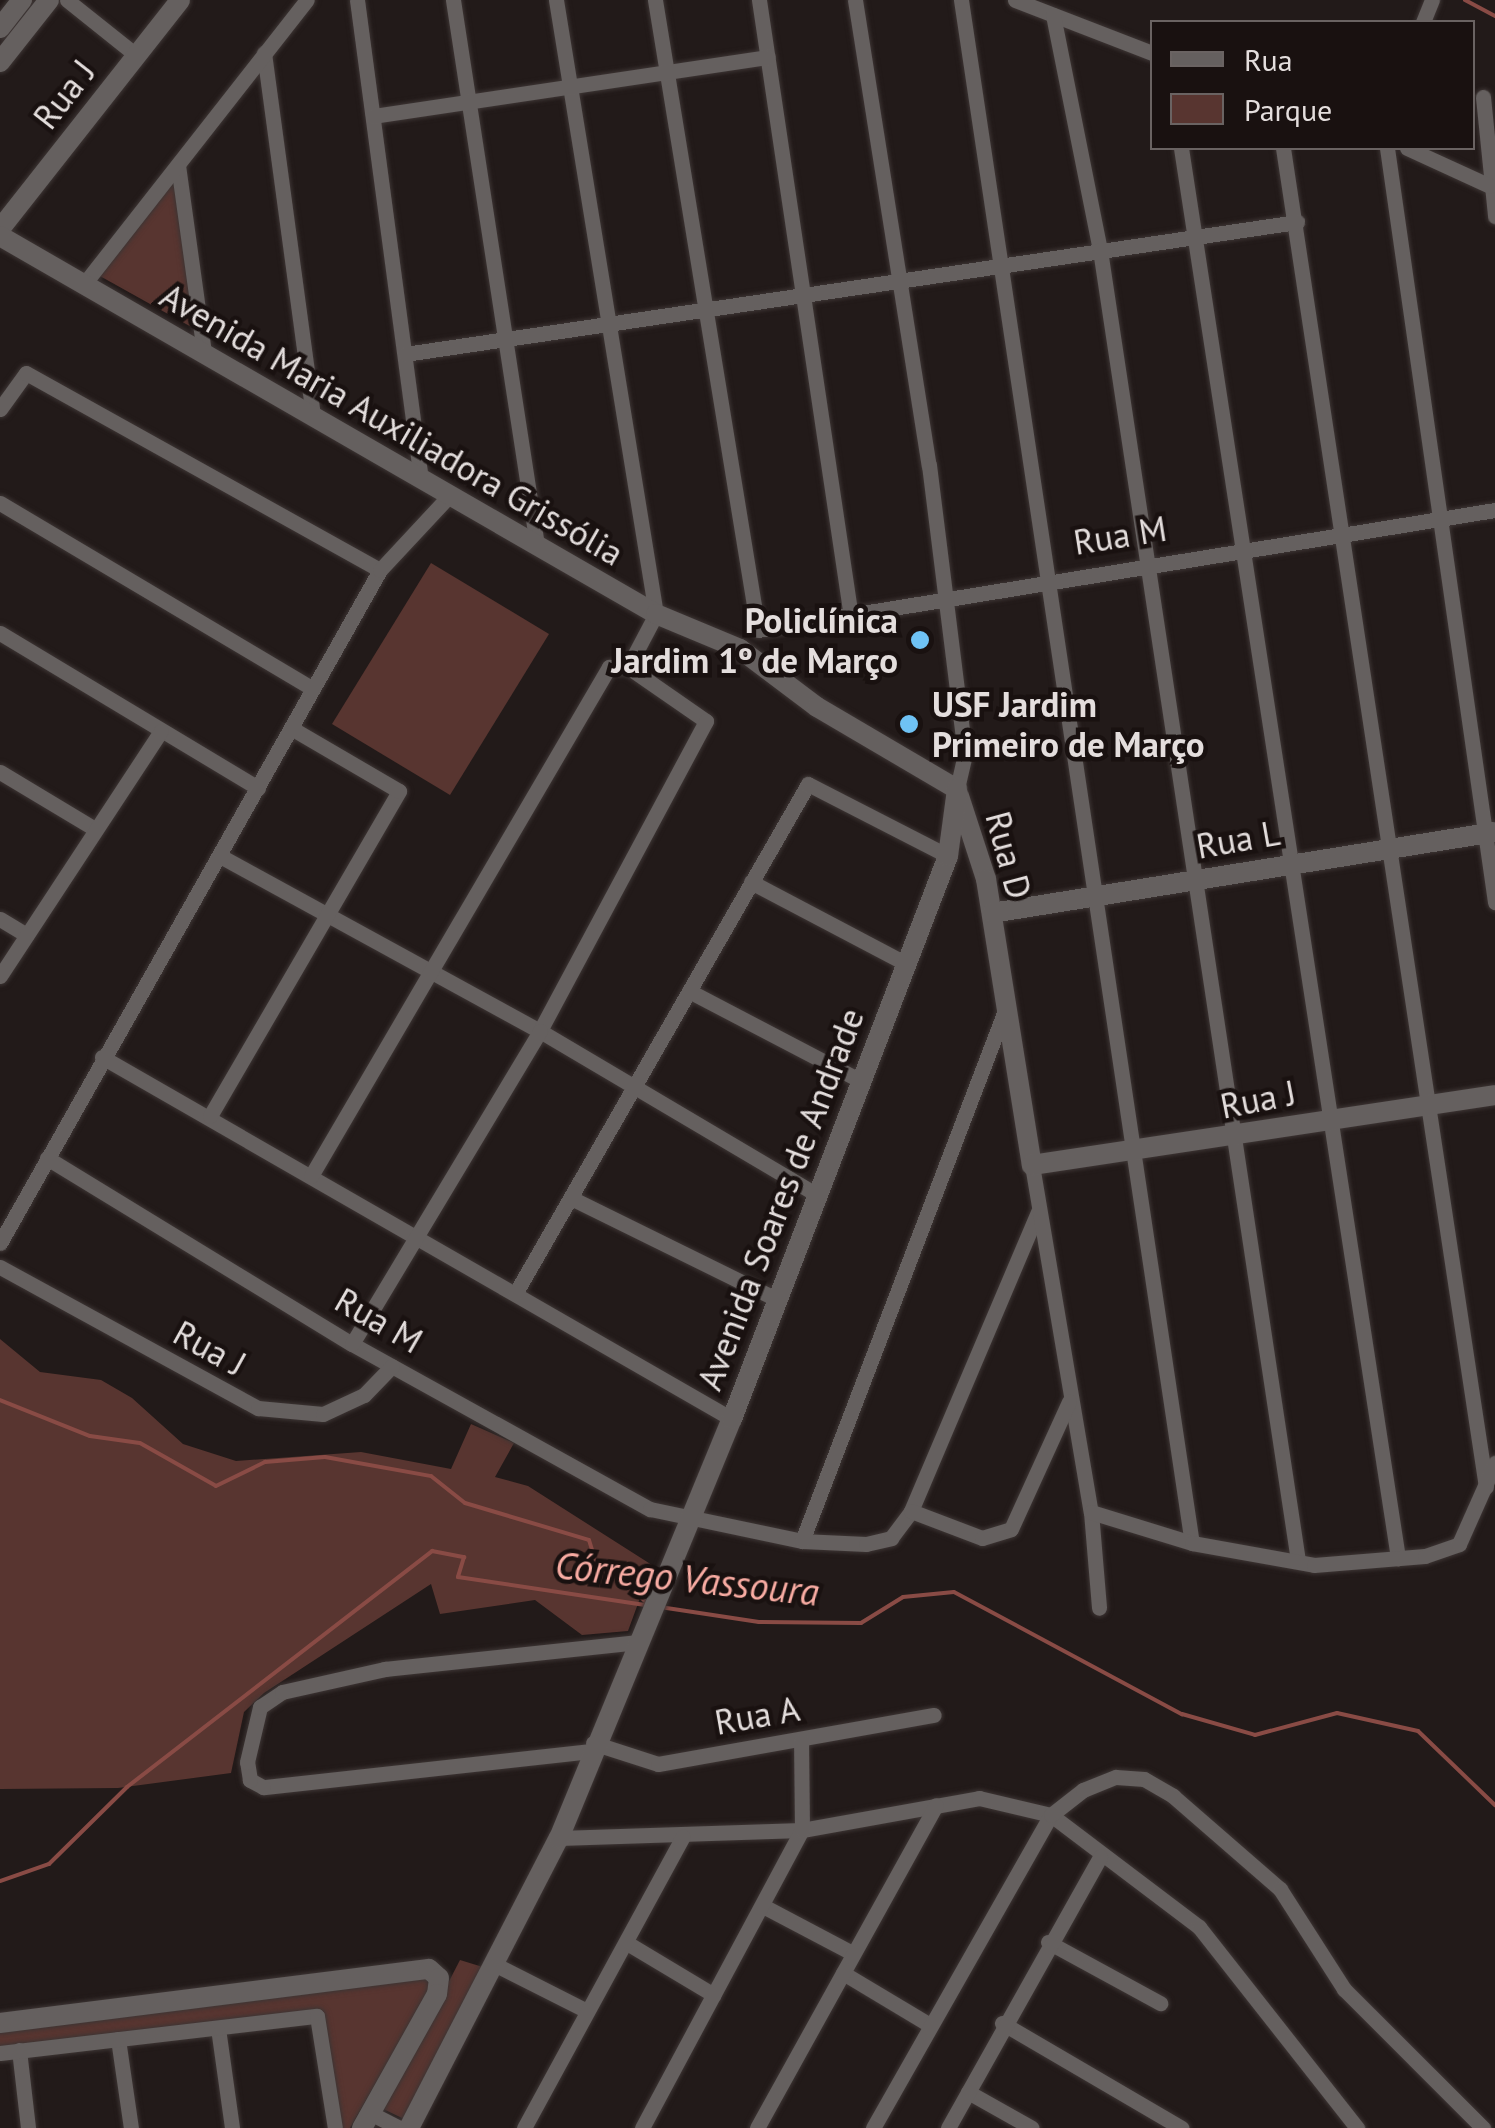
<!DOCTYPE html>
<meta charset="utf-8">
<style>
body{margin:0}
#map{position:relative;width:1495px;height:2128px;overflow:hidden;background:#221a19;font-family:"PT Sans",sans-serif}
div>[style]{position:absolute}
.green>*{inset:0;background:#583530}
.stream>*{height:4px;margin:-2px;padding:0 2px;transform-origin:2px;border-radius:2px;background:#894b45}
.roads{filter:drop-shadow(0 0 2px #3d3534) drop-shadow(0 0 2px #3d3534)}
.minor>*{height:15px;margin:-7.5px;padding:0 7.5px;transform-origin:7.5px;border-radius:7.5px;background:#65605f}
.tertiary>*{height:20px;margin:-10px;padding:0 10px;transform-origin:10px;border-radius:10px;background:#65605f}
.dots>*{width:28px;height:28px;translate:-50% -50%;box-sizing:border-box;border:5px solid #191110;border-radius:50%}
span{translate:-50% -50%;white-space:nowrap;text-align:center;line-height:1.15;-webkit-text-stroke:9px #191110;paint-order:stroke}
.street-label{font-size:35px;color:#e4dedd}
.poi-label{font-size:35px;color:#e4dedd;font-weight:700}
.right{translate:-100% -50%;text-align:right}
.left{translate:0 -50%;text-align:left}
.water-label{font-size:38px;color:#f9aca3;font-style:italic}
.legend{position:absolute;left:1150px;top:20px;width:325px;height:130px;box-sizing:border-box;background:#191110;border:2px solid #6a6362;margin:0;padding:12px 18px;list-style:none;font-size:30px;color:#e4dedd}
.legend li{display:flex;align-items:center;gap:20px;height:50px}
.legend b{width:50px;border:2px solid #6a6362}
</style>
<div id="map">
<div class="green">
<div style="clip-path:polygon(175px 176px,195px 329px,98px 275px)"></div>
<div style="clip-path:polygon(431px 563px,549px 634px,450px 795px,332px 724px)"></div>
<div style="clip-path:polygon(0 1339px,40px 1372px,101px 1380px,132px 1398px,183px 1444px,236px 1461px,361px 1452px,451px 1469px,471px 1424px,514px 1443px,495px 1477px,528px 1486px,652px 1565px,628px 1631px,582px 1635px,535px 1600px,440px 1614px,431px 1584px,264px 1693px,244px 1712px,231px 1773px,118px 1788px,0 1789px)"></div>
<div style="clip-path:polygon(460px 1960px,486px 1968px,404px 2119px,383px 2109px)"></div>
<div style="clip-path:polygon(424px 1973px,430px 1988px,350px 2128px,339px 2128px,323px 2011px,0 2050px,0 2028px)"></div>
</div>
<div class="stream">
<div style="left:1465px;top:0;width:34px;rotate:28deg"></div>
<div style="left:0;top:1400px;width:97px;rotate:21.8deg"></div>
<div style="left:90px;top:1436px;width:50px;rotate:8deg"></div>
<div style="left:140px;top:1443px;width:87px;rotate:29.5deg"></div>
<div style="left:216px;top:1486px;width:55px;rotate:-26.1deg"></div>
<div style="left:265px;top:1462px;width:60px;rotate:-4.8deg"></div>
<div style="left:325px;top:1457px;width:108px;rotate:10.2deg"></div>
<div style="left:431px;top:1476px;width:43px;rotate:38.5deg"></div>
<div style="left:465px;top:1503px;width:129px;rotate:16.6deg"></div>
<div style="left:589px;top:1540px;width:30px;rotate:73deg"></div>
<div style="left:598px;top:1569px;width:23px;rotate:20deg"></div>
<div style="left:620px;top:1577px;width:40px;rotate:44deg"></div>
<div style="left:660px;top:1607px;width:100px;rotate:8.6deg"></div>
<div style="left:759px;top:1622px;width:102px;rotate:0.6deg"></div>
<div style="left:861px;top:1623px;width:49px;rotate:-31.8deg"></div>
<div style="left:903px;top:1597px;width:51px;rotate:-5.6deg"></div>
<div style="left:954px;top:1592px;width:259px;rotate:28.2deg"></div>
<div style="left:1182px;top:1714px;width:76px;rotate:16deg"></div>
<div style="left:1255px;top:1735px;width:85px;rotate:-15deg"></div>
<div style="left:1337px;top:1713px;width:83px;rotate:12.5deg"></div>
<div style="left:1418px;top:1731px;width:107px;rotate:43.9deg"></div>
<div style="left:0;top:1881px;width:52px;rotate:-19.1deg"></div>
<div style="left:49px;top:1864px;width:110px;rotate:-44.6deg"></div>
<div style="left:127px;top:1787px;width:386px;rotate:-37.7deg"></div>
<div style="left:432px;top:1551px;width:33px;rotate:11deg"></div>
<div style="left:464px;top:1557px;width:21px;rotate:107deg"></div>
<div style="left:458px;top:1577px;width:189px;rotate:8.5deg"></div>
</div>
<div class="roads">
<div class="minor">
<div style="left:67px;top:0;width:88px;rotate:38.6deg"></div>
<div style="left:357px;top:0;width:482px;rotate:82.4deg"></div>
<div style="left:453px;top:0;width:551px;rotate:81.24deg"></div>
<div style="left:556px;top:0;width:622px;rotate:80.75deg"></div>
<div style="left:656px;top:614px;width:60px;rotate:117.8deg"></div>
<div style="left:655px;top:0;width:638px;rotate:80.71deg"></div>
<div style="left:759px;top:0;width:617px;rotate:81.52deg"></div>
<div style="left:855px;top:0;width:471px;rotate:81deg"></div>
<div style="left:929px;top:465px;width:291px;rotate:82.9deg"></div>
<div style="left:965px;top:754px;width:36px;rotate:103deg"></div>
<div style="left:961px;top:0;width:1560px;rotate:81.49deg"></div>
<div style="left:1015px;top:0;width:147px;rotate:21.1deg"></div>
<div style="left:1053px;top:15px;width:240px;rotate:78.7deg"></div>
<div style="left:1100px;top:250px;width:1326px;rotate:81.41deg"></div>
<div style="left:1423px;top:22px;width:24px;rotate:-68deg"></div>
<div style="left:264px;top:53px;width:366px;rotate:82.3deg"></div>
<div style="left:1483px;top:97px;width:120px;rotate:84.2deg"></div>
<div style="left:373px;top:116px;width:399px;rotate:-8.5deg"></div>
<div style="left:1181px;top:148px;width:1427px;rotate:81.25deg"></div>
<div style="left:1283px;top:148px;width:1354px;rotate:81.38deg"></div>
<div style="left:1387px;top:148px;width:762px;rotate:81.85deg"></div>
<div style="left:1407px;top:148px;width:91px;rotate:24.6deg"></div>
<div style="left:178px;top:165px;width:190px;rotate:82.1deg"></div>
<div style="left:84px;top:284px;width:361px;rotate:-51.9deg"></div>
<div style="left:405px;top:354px;width:902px;rotate:-8.42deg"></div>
<div style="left:0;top:409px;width:44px;rotate:-54.2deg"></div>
<div style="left:26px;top:373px;width:405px;rotate:29.1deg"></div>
<div style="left:0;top:503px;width:364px;rotate:30.7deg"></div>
<div style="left:758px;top:630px;width:747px;rotate:-9.25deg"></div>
<div style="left:0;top:633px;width:301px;rotate:31deg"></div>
<div style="left:0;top:772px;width:111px;rotate:31deg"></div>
<div style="left:220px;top:856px;width:365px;rotate:28.7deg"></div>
<div style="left:540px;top:1031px;width:322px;rotate:30.6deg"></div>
<div style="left:751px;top:882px;width:172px;rotate:27.8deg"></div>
<div style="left:0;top:919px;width:31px;rotate:31deg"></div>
<div style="left:0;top:976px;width:293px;rotate:-56.7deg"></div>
<div style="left:689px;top:991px;width:194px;rotate:27.6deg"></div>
<div style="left:102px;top:1057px;width:727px;rotate:29.88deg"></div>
<div style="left:210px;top:1116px;width:376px;rotate:-59.8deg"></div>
<div style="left:399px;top:791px;width:125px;rotate:-149.7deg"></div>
<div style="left:47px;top:1158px;width:357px;rotate:31.4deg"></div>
<div style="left:352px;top:1344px;width:341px;rotate:29deg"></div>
<div style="left:650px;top:1509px;width:155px;rotate:11.9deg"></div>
<div style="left:802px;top:1541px;width:64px;rotate:2.7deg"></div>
<div style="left:866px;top:1544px;width:26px;rotate:-13deg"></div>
<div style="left:891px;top:1538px;width:34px;rotate:-53deg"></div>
<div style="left:911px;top:1511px;width:325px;rotate:-67deg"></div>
<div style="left:1032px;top:1165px;width:352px;rotate:80.4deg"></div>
<div style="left:1091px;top:1512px;width:96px;rotate:85.2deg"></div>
<div style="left:311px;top:1176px;width:590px;rotate:-59.65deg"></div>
<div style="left:609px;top:667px;width:19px"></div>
<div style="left:628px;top:667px;width:95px;rotate:34.7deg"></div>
<div style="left:706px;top:721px;width:352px;rotate:118.2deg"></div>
<div style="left:540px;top:1031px;width:365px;rotate:121deg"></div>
<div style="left:571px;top:1198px;width:231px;rotate:26.2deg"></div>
<div style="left:0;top:1243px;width:773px;rotate:-60.55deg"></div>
<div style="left:380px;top:570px;width:103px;rotate:-47deg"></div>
<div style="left:0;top:1267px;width:294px;rotate:28.7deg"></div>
<div style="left:258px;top:1408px;width:65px;rotate:5.3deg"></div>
<div style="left:323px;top:1414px;width:45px;rotate:-24.9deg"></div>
<div style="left:364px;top:1395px;width:40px;rotate:-46deg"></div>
<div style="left:515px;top:1294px;width:588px;rotate:-60.12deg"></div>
<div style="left:808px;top:784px;width:157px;rotate:27.2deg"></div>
<div style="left:911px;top:1511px;width:76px;rotate:20.8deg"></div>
<div style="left:982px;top:1538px;width:30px;rotate:-17deg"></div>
<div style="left:1011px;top:1529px;width:140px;rotate:-65.5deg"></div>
<div style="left:1091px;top:1512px;width:106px;rotate:17.1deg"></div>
<div style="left:1192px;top:1543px;width:124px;rotate:10.2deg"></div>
<div style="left:1314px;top:1565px;width:111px;rotate:-4.6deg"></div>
<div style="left:1425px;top:1556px;width:36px;rotate:-19deg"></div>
<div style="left:1459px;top:1544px;width:89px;rotate:-66deg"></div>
<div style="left:802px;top:1541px;width:571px;rotate:-69.06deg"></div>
<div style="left:593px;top:1743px;width:68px;rotate:17.9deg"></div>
<div style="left:658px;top:1764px;width:280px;rotate:-10.1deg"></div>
<div style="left:591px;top:1751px;width:330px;rotate:173.7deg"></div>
<div style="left:263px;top:1787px;width:15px;rotate:-152deg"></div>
<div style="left:250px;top:1780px;width:18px;rotate:-99deg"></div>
<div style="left:247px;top:1762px;width:57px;rotate:-76.7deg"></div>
<div style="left:260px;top:1707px;width:27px;rotate:-34deg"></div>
<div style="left:282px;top:1692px;width:106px;rotate:-12.6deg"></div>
<div style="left:385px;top:1669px;width:252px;rotate:-6.1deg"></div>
<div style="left:559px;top:1838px;width:243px;rotate:-1.9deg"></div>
<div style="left:802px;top:1830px;width:180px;rotate:-10.2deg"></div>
<div style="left:979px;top:1798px;width:74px;rotate:13.3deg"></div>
<div style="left:1051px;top:1815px;width:186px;rotate:37.1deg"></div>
<div style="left:1199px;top:1927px;width:256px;rotate:51.8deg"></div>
<div style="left:763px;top:1906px;width:101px;rotate:27.8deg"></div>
<div style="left:1048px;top:1942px;width:128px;rotate:28.6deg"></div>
<div style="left:627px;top:1943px;width:101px;rotate:30.9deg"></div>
<div style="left:498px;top:1966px;width:100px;rotate:26.8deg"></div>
<div style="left:843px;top:1973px;width:101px;rotate:30.9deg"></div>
<div style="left:1002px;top:2023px;width:208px;rotate:30.3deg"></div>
<div style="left:218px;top:2028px;width:101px;rotate:82deg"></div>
<div style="left:118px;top:2039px;width:90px;rotate:81.7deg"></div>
<div style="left:19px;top:2050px;width:79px;rotate:83.4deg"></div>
<div style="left:0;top:2053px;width:319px;rotate:-6.7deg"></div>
<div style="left:317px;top:2016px;width:113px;rotate:80.9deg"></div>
<div style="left:968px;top:2092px;width:73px;rotate:29.4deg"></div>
<div style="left:370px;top:2113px;width:33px;rotate:27deg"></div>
<div style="left:524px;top:2128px;width:332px;rotate:-61.4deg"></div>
<div style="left:642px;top:2128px;width:338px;rotate:-61.8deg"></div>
<div style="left:802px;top:1830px;width:89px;rotate:-90.6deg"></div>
<div style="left:757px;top:2128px;width:369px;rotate:-61deg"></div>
<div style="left:873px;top:2128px;width:360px;rotate:-60.4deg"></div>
<div style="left:1051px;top:1815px;width:41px;rotate:-38deg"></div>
<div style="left:1083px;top:1790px;width:35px;rotate:-22deg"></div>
<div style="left:1116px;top:1777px;width:28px;rotate:4deg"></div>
<div style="left:1144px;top:1779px;width:34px;rotate:30deg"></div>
<div style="left:1173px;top:1796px;width:142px;rotate:41deg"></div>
<div style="left:1280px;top:1889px;width:119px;rotate:57.4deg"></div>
<div style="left:1344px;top:1989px;width:197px;rotate:45deg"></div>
<div style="left:948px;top:2128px;width:311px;rotate:-60.7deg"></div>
</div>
<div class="tertiary">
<div style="left:0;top:28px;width:36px;rotate:-52deg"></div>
<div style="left:0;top:62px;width:79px;rotate:-51.7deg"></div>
<div style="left:0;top:229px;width:291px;rotate:-51.8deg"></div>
<div style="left:0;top:236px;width:757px;rotate:29.95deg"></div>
<div style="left:656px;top:614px;width:91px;rotate:22.6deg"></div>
<div style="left:740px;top:649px;width:96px;rotate:37deg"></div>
<div style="left:817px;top:707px;width:162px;rotate:30.4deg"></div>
<div style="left:959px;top:796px;width:87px;rotate:72deg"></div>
<div style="left:986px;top:879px;width:290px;rotate:80.9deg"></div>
<div style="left:1032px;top:1165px;width:468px;rotate:-8.6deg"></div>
<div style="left:992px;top:913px;width:509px;rotate:-9.15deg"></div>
<div style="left:0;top:2023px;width:432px;rotate:-7.2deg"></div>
<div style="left:429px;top:1969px;width:13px;rotate:42deg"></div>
<div style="left:439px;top:1978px;width:16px;rotate:97deg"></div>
<div style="left:437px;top:1994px;width:154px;rotate:119.2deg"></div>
<div style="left:409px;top:2128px;width:326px;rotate:-62.7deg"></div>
<div style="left:559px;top:1838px;width:453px;rotate:-67.6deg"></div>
<div style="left:732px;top:1419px;width:603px;rotate:-69.01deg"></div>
<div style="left:948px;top:856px;width:68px;rotate:-82.3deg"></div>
</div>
</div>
<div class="dots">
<div style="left:920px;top:640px;background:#6fc2f4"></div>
<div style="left:909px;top:724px;background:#6fc2f4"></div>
</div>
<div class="street-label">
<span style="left:64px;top:94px;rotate:-52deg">Rua J</span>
<span style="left:392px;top:424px;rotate:30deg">Avenida Maria Auxiliadora Grissólia</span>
<span style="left:1120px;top:535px;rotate:-9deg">Rua M</span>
<span style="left:1238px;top:839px;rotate:-10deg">Rua L</span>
<span style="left:1009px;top:855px;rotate:75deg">Rua D</span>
<span style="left:1258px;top:1099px;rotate:-11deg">Rua J</span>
<span style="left:780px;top:1199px;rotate:-69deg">Avenida Soares de Andrade</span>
<span style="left:379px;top:1320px;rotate:30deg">Rua M</span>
<span style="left:210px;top:1348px;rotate:29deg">Rua J</span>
<span style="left:757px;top:1715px;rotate:-10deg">Rua A</span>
</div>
<div class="poi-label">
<span class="right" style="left:898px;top:640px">Policlínica<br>Jardim 1º de Março</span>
<span class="left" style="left:932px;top:724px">USF Jardim<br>Primeiro de Março</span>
</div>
<div class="water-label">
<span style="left:687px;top:1578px;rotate:6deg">Córrego Vassoura</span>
</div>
<ul class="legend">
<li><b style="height:12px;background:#65605f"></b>Rua</li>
<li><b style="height:28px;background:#583530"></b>Parque</li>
</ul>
</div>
